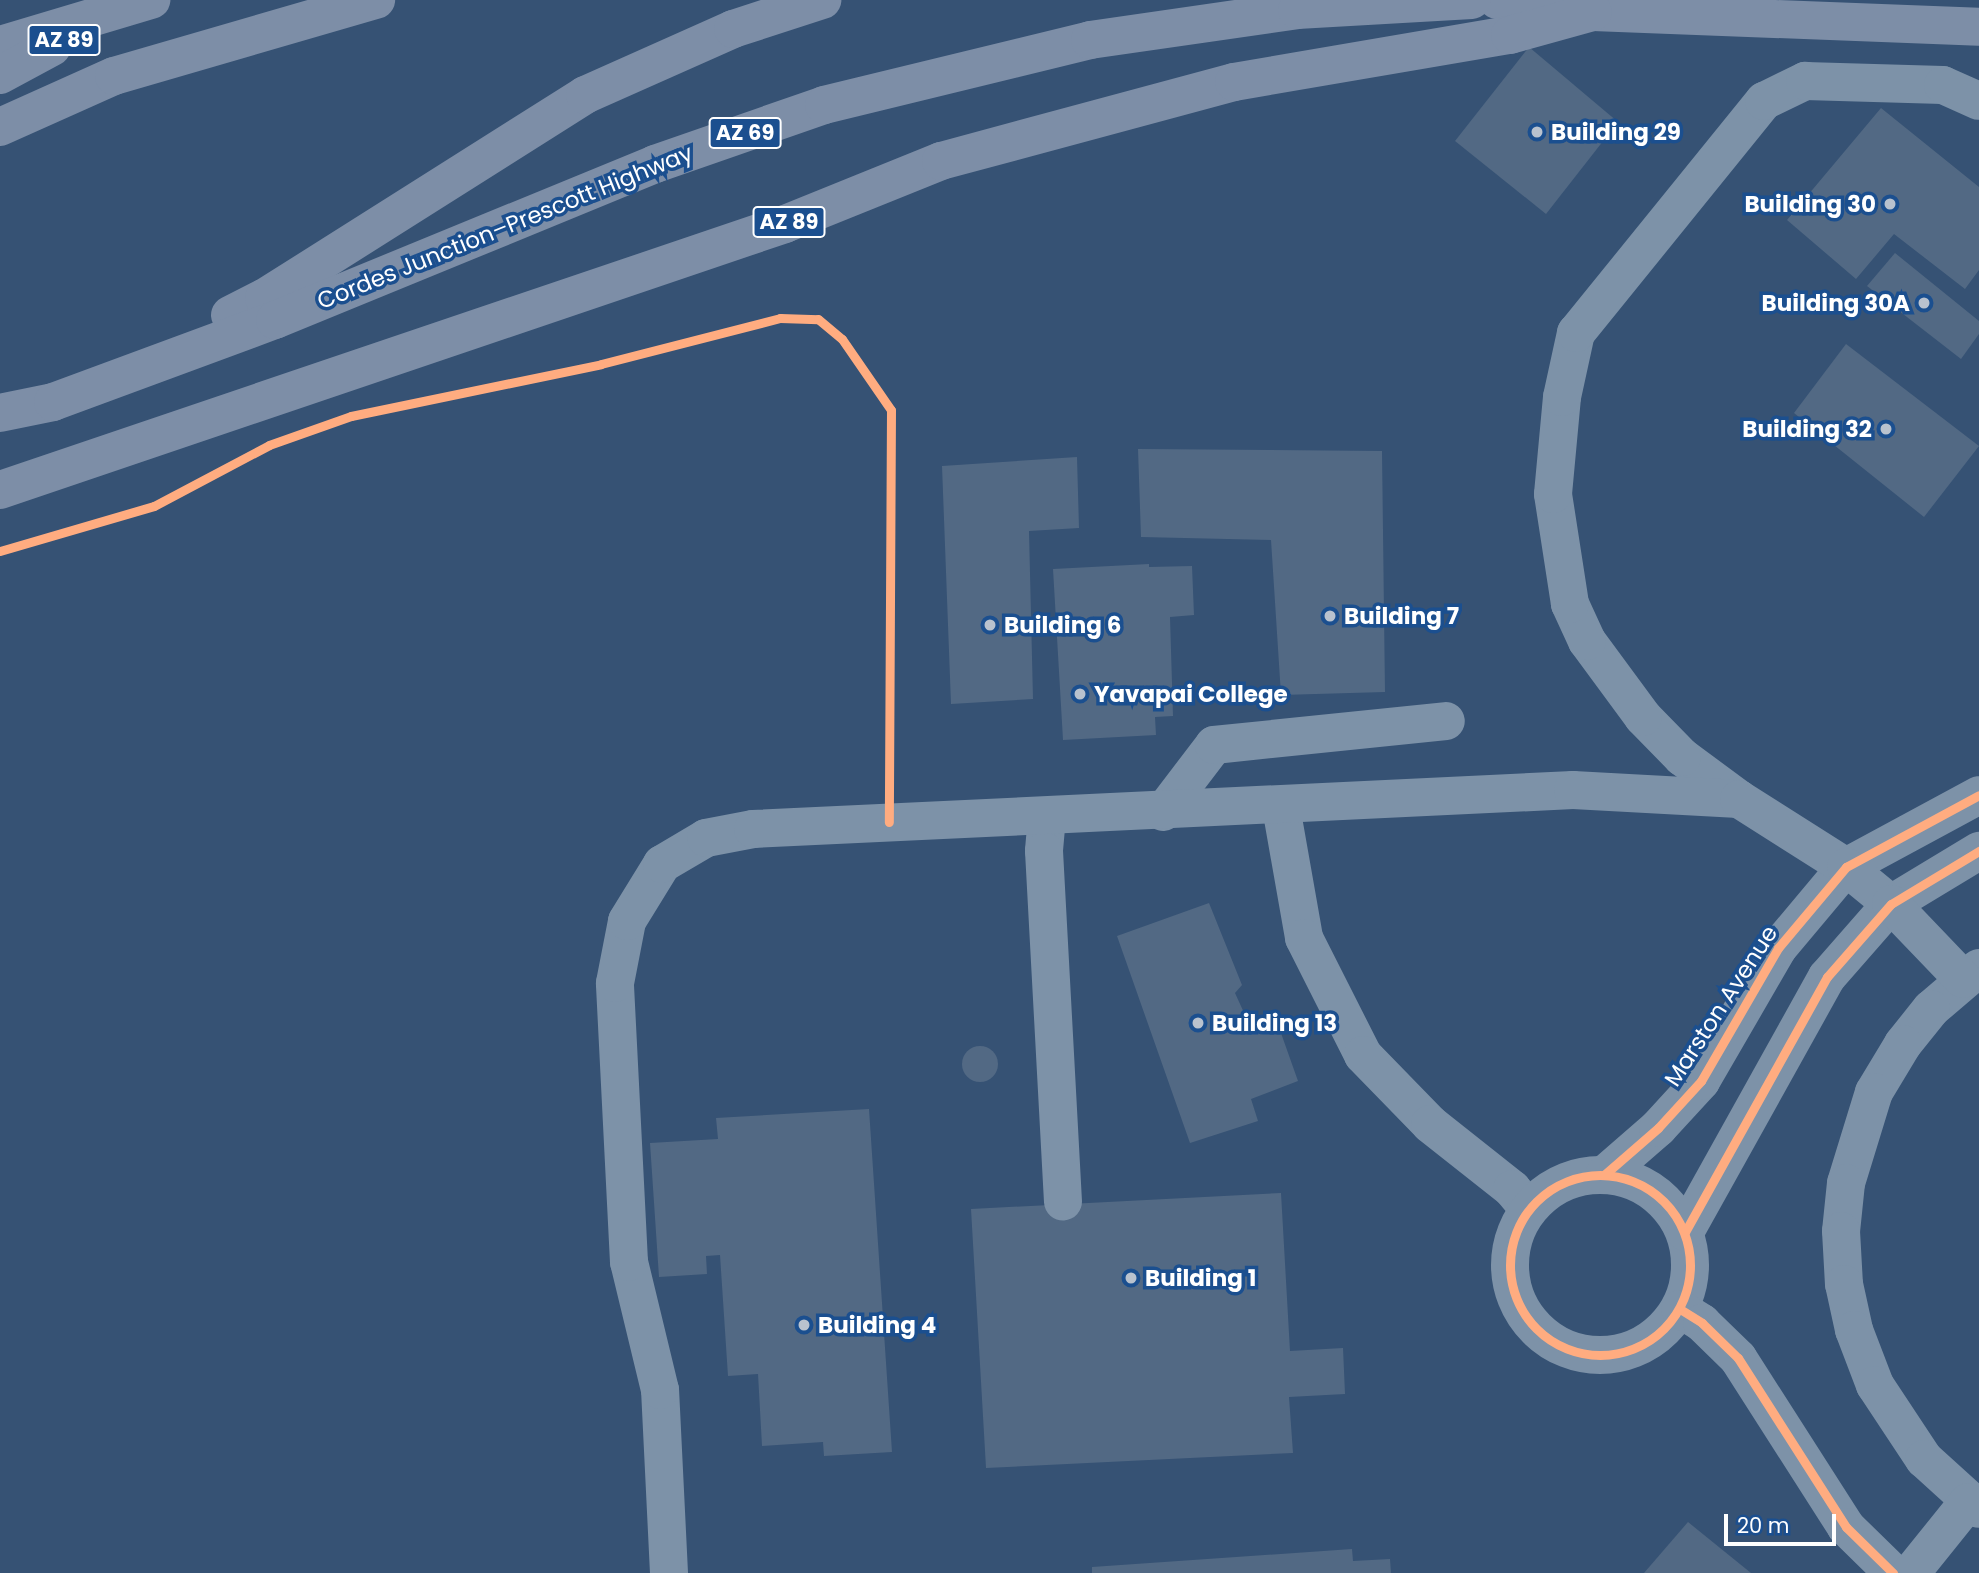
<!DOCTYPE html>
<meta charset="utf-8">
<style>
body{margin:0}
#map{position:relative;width:1979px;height:1573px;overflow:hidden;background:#365274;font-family:Poppins,sans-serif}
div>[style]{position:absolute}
.building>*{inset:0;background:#526984}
.round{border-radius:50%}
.minor>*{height:38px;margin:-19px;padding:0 19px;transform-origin:19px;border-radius:19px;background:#7d92a8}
.minor>.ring{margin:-19px;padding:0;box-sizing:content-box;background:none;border:38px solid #7d92a8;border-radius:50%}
.major>*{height:38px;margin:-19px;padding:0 19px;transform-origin:19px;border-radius:19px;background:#7d8ea7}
.cycleway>*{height:9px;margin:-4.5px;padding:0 4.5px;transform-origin:4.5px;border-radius:4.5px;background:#ffac80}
.cycleway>.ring{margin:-4.5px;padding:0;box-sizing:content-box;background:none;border:9px solid #ffac80;border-radius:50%}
.dots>*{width:19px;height:19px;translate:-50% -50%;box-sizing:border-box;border:4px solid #1b4f8f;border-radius:50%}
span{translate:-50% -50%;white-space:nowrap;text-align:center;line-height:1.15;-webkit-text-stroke:7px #1b4f8f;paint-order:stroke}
.shield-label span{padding:2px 5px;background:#1b4f8f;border:2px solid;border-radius:5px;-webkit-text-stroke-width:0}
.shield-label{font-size:21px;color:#fff;font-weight:700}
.poi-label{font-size:23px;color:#fff;font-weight:700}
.left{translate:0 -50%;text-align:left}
.right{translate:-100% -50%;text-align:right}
.street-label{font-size:23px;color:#fff}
.scale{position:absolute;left:1724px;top:1514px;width:112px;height:32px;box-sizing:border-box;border:4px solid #fff;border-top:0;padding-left:9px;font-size:21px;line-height:24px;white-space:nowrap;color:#fff;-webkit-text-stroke:5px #1b4f8f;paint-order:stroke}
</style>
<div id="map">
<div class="building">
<div style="clip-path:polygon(1529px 47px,1618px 122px,1546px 214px,1455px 141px)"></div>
<div style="clip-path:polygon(1881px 108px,1979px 187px,1979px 270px,1965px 289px,1894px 234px,1856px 279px,1787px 220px)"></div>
<div style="clip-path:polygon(1895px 253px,1979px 321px,1979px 334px,1961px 359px,1867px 286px)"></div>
<div style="clip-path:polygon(1846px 344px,1979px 446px,1924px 517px,1794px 413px)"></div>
<div style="clip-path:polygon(1138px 449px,1382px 451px,1385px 692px,1281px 695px,1271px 540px,1141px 537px)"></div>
<div style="clip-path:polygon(1077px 457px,1079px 528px,1029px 531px,1033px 699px,951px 704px,942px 466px)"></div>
<div style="clip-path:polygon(1149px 564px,1149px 567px,1192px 566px,1194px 615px,1170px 617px,1173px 716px,1155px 717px,1156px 735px,1063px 740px,1053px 569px)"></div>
<div style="clip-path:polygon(1209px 903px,1242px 985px,1235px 993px,1251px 1028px,1276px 1019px,1298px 1081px,1251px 1099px,1258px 1121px,1190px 1143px,1117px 936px)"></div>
<div class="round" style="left:962px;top:1046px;width:36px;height:36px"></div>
<div style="clip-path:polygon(869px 1109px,892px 1452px,824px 1456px,823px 1442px,762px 1446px,758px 1374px,728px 1376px,720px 1255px,706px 1256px,707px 1274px,659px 1277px,650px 1143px,718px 1139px,716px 1118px)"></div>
<div style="clip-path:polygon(1281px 1193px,1290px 1351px,1343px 1348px,1345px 1394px,1289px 1397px,1293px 1453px,986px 1468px,971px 1209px)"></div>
<div style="clip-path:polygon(1688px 1522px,1751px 1573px,1644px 1573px)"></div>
<div style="clip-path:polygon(1352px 1549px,1353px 1561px,1390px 1559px,1391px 1573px,1092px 1573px,1092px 1567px)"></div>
</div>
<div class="minor">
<div style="left:1739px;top:799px;width:71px;rotate:-143.6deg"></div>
<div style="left:1682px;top:757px;width:56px;rotate:-134.3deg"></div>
<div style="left:1643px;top:717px;width:94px;rotate:-126.4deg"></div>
<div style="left:1587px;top:641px;width:41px;rotate:-114.7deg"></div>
<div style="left:1570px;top:604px;width:111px;rotate:-98.8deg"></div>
<div style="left:1553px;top:494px;width:97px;rotate:-84.7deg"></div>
<div style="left:1562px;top:397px;width:66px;rotate:-77.7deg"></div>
<div style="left:1576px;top:333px;width:299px;rotate:-51deg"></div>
<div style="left:1764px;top:101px;width:46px;rotate:-26deg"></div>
<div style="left:1805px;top:81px;width:138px;rotate:1.7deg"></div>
<div style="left:1943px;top:85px;width:39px;rotate:24deg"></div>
<div style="left:1281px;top:807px;width:133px;rotate:80deg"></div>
<div style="left:1304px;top:938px;width:131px;rotate:63.2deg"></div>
<div style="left:1363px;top:1055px;width:96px;rotate:45.8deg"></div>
<div style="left:1430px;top:1124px;width:105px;rotate:38.4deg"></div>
<div style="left:1512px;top:1189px;width:26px;rotate:50deg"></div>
<div style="left:1163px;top:812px;width:84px;rotate:-52.7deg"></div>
<div style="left:1214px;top:745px;width:233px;rotate:-5.9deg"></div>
<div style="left:1047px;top:816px;width:35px;rotate:95deg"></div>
<div style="left:1044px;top:851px;width:351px;rotate:86.9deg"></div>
<div style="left:1979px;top:968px;width:63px;rotate:139.5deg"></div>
<div style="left:1931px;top:1009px;width:45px;rotate:128.7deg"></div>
<div style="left:1903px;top:1044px;width:56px;rotate:121.1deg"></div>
<div style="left:1874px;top:1092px;width:95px;rotate:107.1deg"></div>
<div style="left:1846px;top:1183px;width:48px;rotate:95.9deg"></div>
<div style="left:1841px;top:1231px;width:53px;rotate:86.8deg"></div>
<div style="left:1844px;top:1284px;width:47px;rotate:77.7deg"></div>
<div style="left:1854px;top:1330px;width:59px;rotate:69.1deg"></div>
<div style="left:1875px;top:1385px;width:89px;rotate:56.5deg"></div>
<div style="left:1924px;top:1459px;width:74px;rotate:42.3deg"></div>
<div class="ring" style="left:1510px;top:1175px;width:142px;height:142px"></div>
<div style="left:1604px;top:1175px;width:72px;rotate:-41deg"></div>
<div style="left:1658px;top:1128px;width:64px;rotate:-47.5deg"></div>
<div style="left:1701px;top:1081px;width:154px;rotate:-59.9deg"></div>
<div style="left:1778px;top:948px;width:106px;rotate:-50deg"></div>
<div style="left:1846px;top:867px;width:151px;rotate:-28.4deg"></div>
<div style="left:1685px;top:1232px;width:292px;rotate:-60.9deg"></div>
<div style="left:1827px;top:977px;width:97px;rotate:-48.8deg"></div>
<div style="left:1891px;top:904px;width:103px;rotate:-31.1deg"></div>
<div style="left:1680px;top:1309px;width:26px;rotate:32deg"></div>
<div style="left:1702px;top:1323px;width:50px;rotate:44.2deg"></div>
<div style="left:1738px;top:1358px;width:201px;rotate:57.4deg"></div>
<div style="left:1846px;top:1527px;width:66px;rotate:44.4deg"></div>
<div style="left:669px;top:1573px;width:183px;rotate:-92.8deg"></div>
<div style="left:660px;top:1390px;width:132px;rotate:-103.6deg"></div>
<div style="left:629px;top:1262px;width:279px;rotate:-92.9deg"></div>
<div style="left:615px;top:983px;width:63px;rotate:-79deg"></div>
<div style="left:627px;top:921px;width:67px;rotate:-58.4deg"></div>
<div style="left:662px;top:864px;width:51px;rotate:-30.6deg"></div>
<div style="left:706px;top:838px;width:48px;rotate:-10.8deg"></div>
<div style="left:753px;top:829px;width:821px;rotate:-2.72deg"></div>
<div style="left:1573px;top:790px;width:166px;rotate:3.1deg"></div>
<div style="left:1739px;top:799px;width:127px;rotate:32.4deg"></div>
<div style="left:1846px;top:867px;width:58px;rotate:39.4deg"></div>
<div style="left:1891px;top:904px;width:104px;rotate:46.2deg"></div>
<div style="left:1911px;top:1573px;width:91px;rotate:-51.2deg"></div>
</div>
<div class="major">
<div style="left:1497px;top:0;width:97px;rotate:7.1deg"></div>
<div style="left:1593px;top:12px;width:386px;rotate:2.2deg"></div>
<div style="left:0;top:45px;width:158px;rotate:-16.6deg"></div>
<div style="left:0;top:75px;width:59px;rotate:-28.3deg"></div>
<div style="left:0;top:127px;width:125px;rotate:-24.1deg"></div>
<div style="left:114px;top:76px;width:273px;rotate:-16.2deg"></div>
<div style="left:230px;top:315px;width:38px;rotate:-27deg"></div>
<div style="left:264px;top:298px;width:380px;rotate:-32.3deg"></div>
<div style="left:585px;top:95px;width:162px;rotate:-24deg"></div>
<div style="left:733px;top:29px;width:94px;rotate:-18deg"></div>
<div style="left:0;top:413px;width:54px;rotate:-11.7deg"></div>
<div style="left:53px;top:402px;width:237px;rotate:-20.3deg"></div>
<div style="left:275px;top:320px;width:411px;rotate:-22.3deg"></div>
<div style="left:655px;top:164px;width:179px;rotate:-19.2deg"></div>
<div style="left:824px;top:105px;width:274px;rotate:-13.7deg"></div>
<div style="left:1090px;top:40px;width:209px;rotate:-8.2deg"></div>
<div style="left:1297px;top:10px;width:175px;rotate:-3.3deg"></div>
<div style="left:0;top:490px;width:829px;rotate:-18.72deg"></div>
<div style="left:785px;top:224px;width:168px;rotate:-22deg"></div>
<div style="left:941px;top:161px;width:303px;rotate:-15.1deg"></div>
<div style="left:1234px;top:82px;width:280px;rotate:-9.7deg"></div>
<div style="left:1510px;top:35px;width:86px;rotate:-15.5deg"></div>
</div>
<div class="cycleway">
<div style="left:0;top:551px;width:160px;rotate:-16.3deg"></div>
<div style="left:154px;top:506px;width:130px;rotate:-27.9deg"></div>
<div style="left:269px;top:445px;width:87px;rotate:-19.5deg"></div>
<div style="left:351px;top:416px;width:255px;rotate:-11.7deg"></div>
<div style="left:601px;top:364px;width:185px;rotate:-14.4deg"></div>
<div style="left:780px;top:318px;width:38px;rotate:2deg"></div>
<div style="left:818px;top:319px;width:31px;rotate:40deg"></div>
<div style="left:842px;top:339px;width:86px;rotate:55.4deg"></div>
<div style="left:891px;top:410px;width:412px;rotate:90.3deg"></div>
<div class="ring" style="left:1510px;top:1175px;width:171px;height:171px"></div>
<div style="left:1604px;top:1175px;width:72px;rotate:-41deg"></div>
<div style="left:1658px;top:1128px;width:64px;rotate:-47.5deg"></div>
<div style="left:1701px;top:1081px;width:154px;rotate:-59.9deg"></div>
<div style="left:1778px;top:948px;width:106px;rotate:-50deg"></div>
<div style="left:1846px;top:867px;width:151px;rotate:-28.4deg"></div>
<div style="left:1685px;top:1232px;width:292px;rotate:-60.9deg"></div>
<div style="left:1827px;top:977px;width:97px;rotate:-48.8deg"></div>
<div style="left:1891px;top:904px;width:103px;rotate:-31.1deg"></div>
<div style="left:1680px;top:1309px;width:26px;rotate:32deg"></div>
<div style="left:1702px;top:1323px;width:50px;rotate:44.2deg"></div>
<div style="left:1738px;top:1358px;width:201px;rotate:57.4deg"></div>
<div style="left:1846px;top:1527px;width:66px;rotate:44.4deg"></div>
</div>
<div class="dots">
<div style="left:1537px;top:132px;background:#b9c2ce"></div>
<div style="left:1890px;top:204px;background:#b9c2ce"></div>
<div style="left:1924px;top:303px;background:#b9c2ce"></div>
<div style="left:1886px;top:429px;background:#b9c2ce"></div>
<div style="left:1330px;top:616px;background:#b9c2ce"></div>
<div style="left:990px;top:625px;background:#b9c2ce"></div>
<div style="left:1080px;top:694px;background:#b9c2ce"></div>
<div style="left:1198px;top:1023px;background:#b9c2ce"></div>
<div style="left:1131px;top:1278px;background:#b9c2ce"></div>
<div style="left:804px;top:1325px;background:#b9c2ce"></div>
</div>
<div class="shield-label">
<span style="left:64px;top:40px">AZ 89</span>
<span style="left:745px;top:133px">AZ 69</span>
<span style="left:789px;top:222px">AZ 89</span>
</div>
<div class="poi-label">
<span class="left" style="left:1551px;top:132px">Building 29</span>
<span class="right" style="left:1876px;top:204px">Building 30</span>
<span class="right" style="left:1910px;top:303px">Building 30A</span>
<span class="right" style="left:1872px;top:429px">Building 32</span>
<span class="left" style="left:1344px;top:616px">Building 7</span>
<span class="left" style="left:1004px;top:625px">Building 6</span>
<span class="left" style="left:1094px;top:694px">Yavapai College</span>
<span class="left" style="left:1212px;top:1023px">Building 13</span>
<span class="left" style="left:1145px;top:1278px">Building 1</span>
<span class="left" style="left:818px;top:1325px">Building 4</span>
</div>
<div class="street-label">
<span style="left:505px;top:227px;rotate:-22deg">Cordes Junction–Prescott Highway</span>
<span style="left:1721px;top:1006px;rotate:-57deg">Marston Avenue</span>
</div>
<div class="scale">20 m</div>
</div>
